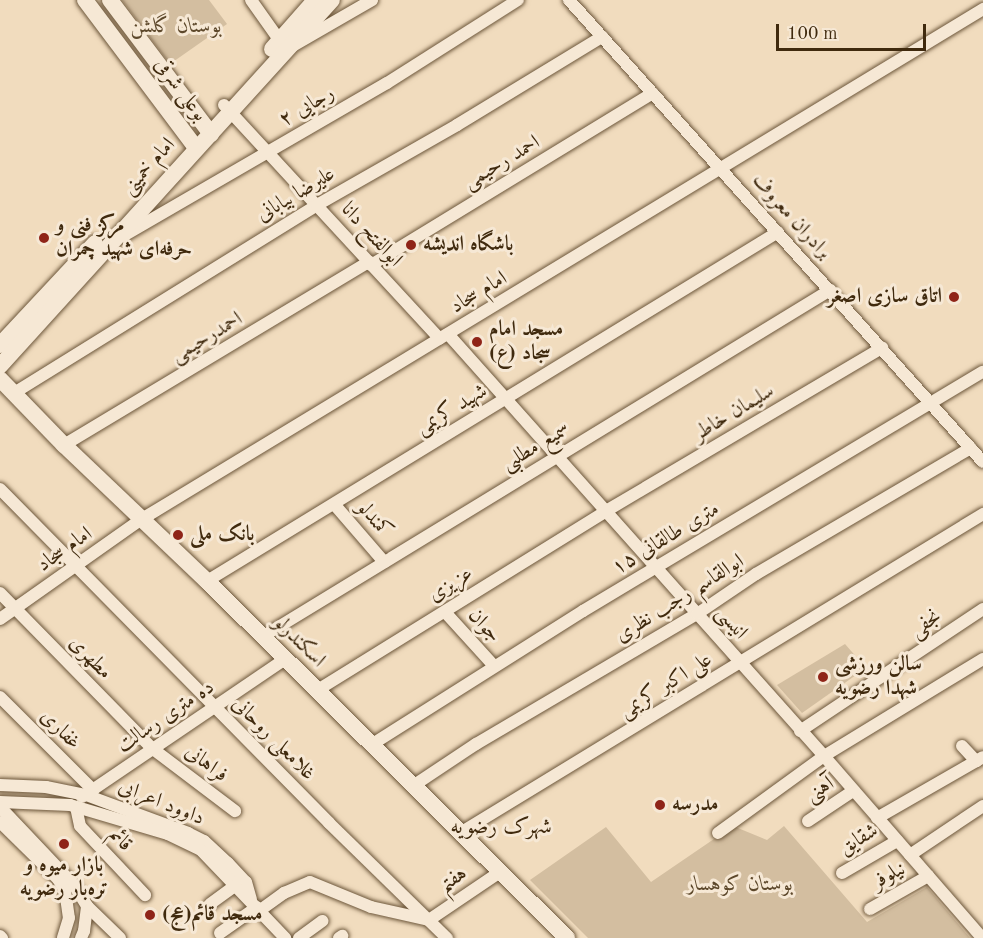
<!DOCTYPE html>
<meta charset="utf-8">
<style>
body{margin:0}
#map{position:relative;width:983px;height:938px;overflow:hidden;background:#f1dcbe;font-family:"Old Standard TT",Amiri,serif}
div>[style]{position:absolute}
.green>*{inset:0;background:#d3bea0}
.roads{filter:drop-shadow(0 0 2px #6c563a) drop-shadow(0 0 2px #6c563a)}
.street>*{height:12px;margin:-6px;padding:0 6px;transform-origin:6px;border-radius:6px;background:#f6e8d5}
.secondary>*{height:16px;margin:-8px;padding:0 8px;transform-origin:8px;border-radius:8px;background:#f6e8d5}
.dots>*{width:16px;height:16px;translate:-50% -50%;box-sizing:border-box;border:3px solid #f6e8d5;border-radius:50%}
span{translate:-50% -50%;white-space:nowrap;text-align:center;line-height:1.15;-webkit-text-stroke:6px #f6e8d5;paint-order:stroke}
.park-label{font-size:21px;color:#5d482b;font-style:italic}
.street-label{font-size:21px;color:#402a0e}
.poi-label{font-size:21px;color:#402a0e;font-weight:700}
.left{translate:0 -50%;text-align:left}
.right{translate:-100% -50%;text-align:right}
.neighbourhood-label{font-size:22px;color:#402a0e}
.scale{position:absolute;left:776px;top:24px;width:150px;height:27px;box-sizing:border-box;border:3px solid #402a0e;border-top:0;padding-left:8px;font-size:18px;line-height:21px;white-space:nowrap;color:#402a0e;-webkit-text-stroke:4px #f6e8d5;paint-order:stroke}
</style>
<div id="map">
<div class="green">
<div style="clip-path:polygon(122px 0,209px 0,227px 24px,170px 64px)"></div>
<div style="clip-path:polygon(845px 644px,866px 668px,802px 713px,777px 685px)"></div>
<div style="clip-path:polygon(733px 826px,767px 840px,784px 826px,867px 922px,927px 887px,970px 938px,588px 938px,530px 880px,606px 827px,651px 882px)"></div>
</div>
<div class="roads">
<div class="street">
<div style="left:251px;top:0;width:50px;rotate:54.7deg"></div>
<div style="left:280px;top:41px;width:11px;rotate:38deg"></div>
<div style="left:289px;top:48px;width:96px;rotate:-30deg"></div>
<div style="left:569px;top:0;width:620px;rotate:48.14deg"></div>
<div style="left:224px;top:105px;width:318px;rotate:47.3deg"></div>
<div style="left:123px;top:236px;width:305px;rotate:-30.1deg"></div>
<div style="left:387px;top:83px;width:155px;rotate:-32.4deg"></div>
<div style="left:371px;top:265px;width:330px;rotate:-31.4deg"></div>
<div style="left:448px;top:334px;width:565px;rotate:48.3deg"></div>
<div style="left:824px;top:756px;width:241px;rotate:49deg"></div>
<div style="left:14px;top:393px;width:357px;rotate:-31.8deg"></div>
<div style="left:317px;top:205px;width:161px;rotate:-29.7deg"></div>
<div style="left:457px;top:125px;width:170px;rotate:-31.3deg"></div>
<div style="left:64px;top:445px;width:356px;rotate:-31deg"></div>
<div style="left:0;top:489px;width:469px;rotate:45.4deg"></div>
<div style="left:329px;top:823px;width:165px;rotate:44.3deg"></div>
<div style="left:334px;top:504px;width:77px;rotate:49.2deg"></div>
<div style="left:207px;top:581px;width:669px;rotate:-31.43deg"></div>
<div style="left:0;top:593px;width:219px;rotate:45.6deg"></div>
<div style="left:153px;top:749px;width:103px;rotate:37.1deg"></div>
<div style="left:445px;top:612px;width:73px;rotate:47.8deg"></div>
<div style="left:0;top:619px;width:174px;rotate:-35.2deg"></div>
<div style="left:142px;top:519px;width:984px;rotate:-31.23deg"></div>
<div style="left:262px;top:637px;width:666px;rotate:-31.42deg"></div>
<div style="left:316px;top:691px;width:341px;rotate:-31.8deg"></div>
<div style="left:606px;top:511px;width:321px;rotate:-30.6deg"></div>
<div style="left:0;top:697px;width:132px;rotate:45deg"></div>
<div style="left:800px;top:731px;width:220px;rotate:-33.7deg"></div>
<div style="left:371px;top:745px;width:251px;rotate:-32.3deg"></div>
<div style="left:583px;top:611px;width:466px;rotate:-30.9deg"></div>
<div style="left:962px;top:746px;width:21px;rotate:47deg"></div>
<div style="left:0;top:785px;width:46px;rotate:2.5deg"></div>
<div style="left:46px;top:787px;width:41px;rotate:11.3deg"></div>
<div style="left:86px;top:795px;width:109px;rotate:20.4deg"></div>
<div style="left:188px;top:833px;width:18px;rotate:27deg"></div>
<div style="left:204px;top:841px;width:33px;rotate:43deg"></div>
<div style="left:228px;top:863px;width:26px;rotate:47deg"></div>
<div style="left:246px;top:882px;width:18px;rotate:74deg"></div>
<div style="left:413px;top:786px;width:76px;rotate:-33.7deg"></div>
<div style="left:476px;top:744px;width:256px;rotate:-30.5deg"></div>
<div style="left:697px;top:614px;width:71px;rotate:-34.1deg"></div>
<div style="left:756px;top:574px;width:249px;rotate:-30.4deg"></div>
<div style="left:82px;top:797px;width:245px;rotate:-34.2deg"></div>
<div style="left:0;top:802px;width:70px;rotate:2.5deg"></div>
<div style="left:70px;top:805px;width:102px;rotate:16.5deg"></div>
<div style="left:168px;top:834px;width:37px;rotate:26deg"></div>
<div style="left:201px;top:850px;width:122px;rotate:46.3deg"></div>
<div style="left:0;top:807px;width:108px;rotate:46.5deg"></div>
<div style="left:74px;top:885px;width:25px;rotate:58deg"></div>
<div style="left:87px;top:906px;width:46px;rotate:44.1deg"></div>
<div style="left:76px;top:807px;width:19px;rotate:78deg"></div>
<div style="left:80px;top:826px;width:95px;rotate:46.7deg"></div>
<div style="left:877px;top:818px;width:122px;rotate:-29.9deg"></div>
<div style="left:808px;top:821px;width:54px;rotate:-33.7deg"></div>
<div style="left:0;top:822px;width:81px;rotate:44.5deg"></div>
<div style="left:58px;top:879px;width:13px;rotate:58deg"></div>
<div style="left:65px;top:890px;width:28px;rotate:82deg"></div>
<div style="left:69px;top:918px;width:21px;rotate:107deg"></div>
<div style="left:460px;top:833px;width:613px;rotate:-31.38deg"></div>
<div style="left:718px;top:833px;width:131px;rotate:-36deg"></div>
<div style="left:824px;top:756px;width:186px;rotate:-31.4deg"></div>
<div style="left:910px;top:855px;width:88px;rotate:-33.9deg"></div>
<div style="left:842px;top:873px;width:64px;rotate:-30.2deg"></div>
<div style="left:210px;top:904px;width:32px;rotate:-36deg"></div>
<div style="left:870px;top:909px;width:67px;rotate:-29.6deg"></div>
<div style="left:259px;top:911px;width:31px;rotate:-36deg"></div>
<div style="left:284px;top:893px;width:28px;rotate:-23deg"></div>
<div style="left:310px;top:882px;width:66px;rotate:22.3deg"></div>
<div style="left:371px;top:907px;width:59px;rotate:12.6deg"></div>
<div style="left:429px;top:920px;width:86px;rotate:-34.1deg"></div>
<div style="left:220px;top:933px;width:45px;rotate:-35.1deg"></div>
<div style="left:0;top:936px;width:3px;rotate:45deg"></div>
<div style="left:81px;top:938px;width:8px;rotate:-67deg"></div>
<div style="left:84px;top:931px;width:25px;rotate:-83deg"></div>
<div style="left:299px;top:938px;width:29px;rotate:-36deg"></div>
<div style="left:339px;top:938px;width:4px;rotate:-34deg"></div>
</div>
<div class="secondary">
<div style="left:85px;top:0;width:185px;rotate:53.1deg"></div>
<div style="left:110px;top:0;width:168px;rotate:53deg"></div>
<div style="left:272px;top:49px;width:65px;rotate:-48.7deg"></div>
<div style="left:0;top:345px;width:139px;rotate:-47deg"></div>
<div style="left:0;top:366px;width:494px;rotate:-47.8deg"></div>
<div style="left:0;top:379px;width:92px;rotate:45.9deg"></div>
<div style="left:64px;top:445px;width:197px;rotate:43.6deg"></div>
<div style="left:207px;top:581px;width:507px;rotate:44.76deg"></div>
</div>
</div>
<div class="dots">
<div style="left:44px;top:238px;background:#8f2418"></div>
<div style="left:411px;top:245px;background:#8f2418"></div>
<div style="left:954px;top:297px;background:#8f2418"></div>
<div style="left:477px;top:342px;background:#8f2418"></div>
<div style="left:178px;top:535px;background:#8f2418"></div>
<div style="left:823px;top:677px;background:#8f2418"></div>
<div style="left:660px;top:805px;background:#8f2418"></div>
<div style="left:64px;top:844px;background:#8f2418"></div>
<div style="left:150px;top:915px;background:#8f2418"></div>
</div>
<div class="park-label">
<span style="left:176px;top:27px">بوستان گلشن</span>
<span style="left:740px;top:885px">بوستان کوهسار</span>
</div>
<div class="street-label">
<span style="left:180px;top:90px;rotate:53deg">بوعلی شرقی</span>
<span style="left:307px;top:107px;rotate:-30deg">رجایی ۲</span>
<span style="left:502px;top:163px;rotate:-31deg">احمد رحیمی</span>
<span style="left:149px;top:167px;rotate:-48deg">امام خمینی</span>
<span style="left:296px;top:195px;rotate:-31deg">علیرضا بیابانی</span>
<span style="left:791px;top:217px;rotate:48deg">برادران معروف</span>
<span style="left:371px;top:235px;rotate:47deg">ابوالفتح دانا</span>
<span style="left:479px;top:293px;rotate:-31deg">امام سجاد</span>
<span style="left:207px;top:338px;rotate:-31deg">احمدرحیمی</span>
<span style="left:452px;top:410px;rotate:-31deg">شهید کریمی</span>
<span style="left:734px;top:413px;rotate:-31deg">سلیمان خاطر</span>
<span style="left:536px;top:447px;rotate:-31deg">سمیع مطلبی</span>
<span style="left:374px;top:520px;rotate:49deg">کمندلو</span>
<span style="left:666px;top:539px;rotate:-31deg">۱۵ متری طالقانی</span>
<span style="left:65px;top:550px;rotate:-35deg">امام سجاد</span>
<span style="left:451px;top:585px;rotate:-32deg">عزیزی</span>
<span style="left:680px;top:599px;rotate:-32deg">ابوالقاسم رجب نظری</span>
<span style="left:731px;top:623px;rotate:49deg">انیسی</span>
<span style="left:926px;top:624px;rotate:-34deg">نجفی</span>
<span style="left:484px;top:626px;rotate:48deg">جوان</span>
<span style="left:299px;top:642px;rotate:45deg">اسکندرلو</span>
<span style="left:90px;top:658px;rotate:46deg">مطهری</span>
<span style="left:666px;top:686px;rotate:-32deg">علی اکبر کریمی</span>
<span style="left:166px;top:717px;rotate:-34deg">ده متری رسالت</span>
<span style="left:60px;top:730px;rotate:45deg">غفاری</span>
<span style="left:273px;top:739px;rotate:45deg">غلامعلی روحانی</span>
<span style="left:206px;top:764px;rotate:37deg">فراهانی</span>
<span style="left:820px;top:790px;rotate:-33deg">آهنی</span>
<span style="left:161px;top:803px;rotate:22deg">داوود اعرابی</span>
<span style="left:120px;top:840px;rotate:46deg">قائم</span>
<span style="left:859px;top:840px;rotate:-31deg">شقایق</span>
<span style="left:889px;top:876px;rotate:-29deg">نیلوفر</span>
<span style="left:453px;top:880px;rotate:-34deg">هفتم</span>
</div>
<div class="poi-label">
<span class="left" style="left:56px;top:238px">مرکز فنی و<br>حرفه‌ای شهید چمران</span>
<span class="left" style="left:423px;top:245px">باشگاه اندیشه</span>
<span class="right" style="left:942px;top:297px">اتاق سازی اصغر</span>
<span class="left" style="left:489px;top:342px">مسجد امام<br>سجاد (ع)</span>
<span class="left" style="left:190px;top:535px">بانک ملی</span>
<span class="left" style="left:835px;top:677px">سالن ورزشی<br>شهدا رضویه</span>
<span class="left" style="left:672px;top:805px">مدرسه</span>
<span style="left:64px;top:878px">بازار میوه و<br>تره‌بار رضویه</span>
<span class="left" style="left:162px;top:915px">مسجد قائم(عج)</span>
</div>
<div class="neighbourhood-label">
<span style="left:501px;top:828px">شهرک رضویه</span>
</div>
<div class="scale">100 m</div>
</div>
